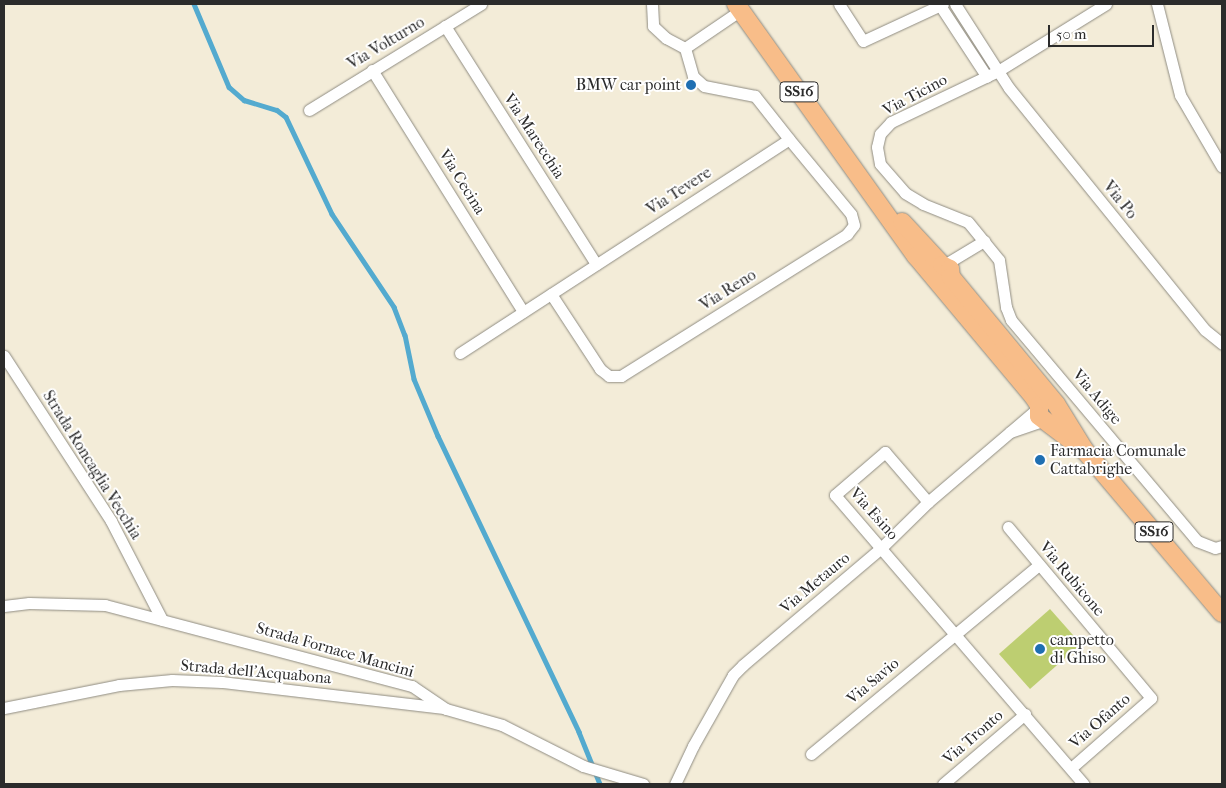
<!DOCTYPE html>
<style>
body{margin:0}
#map{position:relative;width:1226px;height:788px;overflow:hidden;background:#f3ecd8;font-family:"IM FELL French Canon",serif}
div>[style]{position:absolute}
.green>*{inset:0;background:#bdce71}
.stream>*{height:4.5px;margin:-2.25px;padding:0 2.25px;transform-origin:2.25px;border-radius:2.25px;background:#53aacf}
.roads{filter:drop-shadow(0 0 1px #8f8c82) drop-shadow(0 0 1px #8f8c82)}
.minor>*{height:11px;margin:-5.5px;padding:0 5.5px;transform-origin:5.5px;border-radius:5.5px;background:#fff}
.primary>*{height:18px;margin:-9px;padding:0 9px;transform-origin:9px;border-radius:9px;background:#f8bd89}
.dots>*{width:14px;height:14px;translate:-50% -50%;box-sizing:border-box;border:2px solid #fff;border-radius:50%}
span{translate:-50% -50%;white-space:nowrap;text-align:center;line-height:1.15;-webkit-text-stroke:4px #fff;paint-order:stroke}
.shield-label span{padding:1px 4px;background:#fff;border:1px solid;border-radius:4px;-webkit-text-stroke-width:0}
.shield-label{font-size:15px;color:#2b2b2b;font-weight:700}
.street-label{font-size:16px;color:#2b2b2b}
.poi-label{font-size:16px;color:#2b2b2b}
.right{translate:-100% -50%;text-align:right}
.left{translate:0 -50%;text-align:left}
.frame{position:absolute;inset:0;border:5px solid #2b2b2b;pointer-events:none}
.scale{position:absolute;left:1048px;top:25px;width:106px;height:22px;box-sizing:border-box;border:2px solid #2b2b2b;border-top:0;padding-left:6px;font-size:15px;line-height:18px;white-space:nowrap;color:#2b2b2b;-webkit-text-stroke:4px #fff;paint-order:stroke}
</style>
<div id="map">
<div class="green">
<div style="clip-path:polygon(1050px 609px,1081px 644px,1030px 689px,999px 654px)"></div>
</div>
<div class="stream">
<div style="left:194px;top:4px;width:90px;rotate:67.1deg"></div>
<div style="left:229px;top:87px;width:20px;rotate:41deg"></div>
<div style="left:244px;top:100px;width:34px;rotate:17deg"></div>
<div style="left:277px;top:110px;width:11px;rotate:38deg"></div>
<div style="left:286px;top:117px;width:107px;rotate:64.6deg"></div>
<div style="left:332px;top:214px;width:112px;rotate:56.3deg"></div>
<div style="left:394px;top:307px;width:30px;rotate:69deg"></div>
<div style="left:405px;top:335px;width:45px;rotate:78.4deg"></div>
<div style="left:414px;top:379px;width:62px;rotate:67.2deg"></div>
<div style="left:438px;top:436px;width:328px;rotate:64.5deg"></div>
<div style="left:579px;top:732px;width:56px;rotate:68deg"></div>
</div>
<div class="roads">
<div class="minor">
<div style="left:652px;top:4px;width:22px;rotate:87deg"></div>
<div style="left:653px;top:26px;width:18px;rotate:43deg"></div>
<div style="left:666px;top:38px;width:21px;rotate:28deg"></div>
<div style="left:839px;top:4px;width:44px;rotate:57deg"></div>
<div style="left:863px;top:41px;width:88px;rotate:-24.8deg"></div>
<div style="left:939px;top:4px;width:87px;rotate:56.7deg"></div>
<div style="left:955px;top:4px;width:100px;rotate:57.3deg"></div>
<div style="left:1009px;top:88px;width:311px;rotate:51deg"></div>
<div style="left:1205px;top:330px;width:22px;rotate:39deg"></div>
<div style="left:1106px;top:4px;width:127px;rotate:148.2deg"></div>
<div style="left:998px;top:71px;width:119px;rotate:154.5deg"></div>
<div style="left:891px;top:122px;width:16px;rotate:133deg"></div>
<div style="left:880px;top:134px;width:13px;rotate:103deg"></div>
<div style="left:877px;top:147px;width:17px;rotate:80deg"></div>
<div style="left:880px;top:164px;width:38px;rotate:49deg"></div>
<div style="left:905px;top:193px;width:21px;rotate:31deg"></div>
<div style="left:923px;top:204px;width:48px;rotate:21.8deg"></div>
<div style="left:968px;top:222px;width:49px;rotate:50.8deg"></div>
<div style="left:999px;top:260px;width:48px;rotate:81.5deg"></div>
<div style="left:1006px;top:307px;width:14px;rotate:69deg"></div>
<div style="left:1011px;top:320px;width:289px;rotate:49.9deg"></div>
<div style="left:1197px;top:541px;width:19px;rotate:21deg"></div>
<div style="left:1215px;top:548px;width:7px;rotate:-16deg"></div>
<div style="left:1157px;top:4px;width:94px;rotate:75.8deg"></div>
<div style="left:1180px;top:95px;width:83px;rotate:59.7deg"></div>
<div style="left:445px;top:26px;width:282px;rotate:57.6deg"></div>
<div style="left:685px;top:48px;width:68px;rotate:-34.2deg"></div>
<div style="left:372px;top:70px;width:285px;rotate:58deg"></div>
<div style="left:309px;top:110px;width:202px;rotate:-31.6deg"></div>
<div style="left:944px;top:265px;width:47px;rotate:-31deg"></div>
<div style="left:551px;top:294px;width:90px;rotate:56.8deg"></div>
<div style="left:600px;top:369px;width:11px;rotate:38deg"></div>
<div style="left:609px;top:376px;width:12px"></div>
<div style="left:621px;top:376px;width:267px;rotate:-32.1deg"></div>
<div style="left:847px;top:234px;width:11px;rotate:-52deg"></div>
<div style="left:854px;top:225px;width:11px;rotate:-105deg"></div>
<div style="left:851px;top:214px;width:97px;rotate:-129.6deg"></div>
<div style="left:460px;top:353px;width:392px;rotate:-33deg"></div>
<div style="left:789px;top:139px;width:55px;rotate:-128.3deg"></div>
<div style="left:755px;top:96px;width:52px;rotate:-168.9deg"></div>
<div style="left:704px;top:86px;width:15px;rotate:-138deg"></div>
<div style="left:693px;top:76px;width:29px;rotate:-106deg"></div>
<div style="left:4px;top:356px;width:197px;rotate:57deg"></div>
<div style="left:111px;top:521px;width:111px;rotate:62.7deg"></div>
<div style="left:1010px;top:432px;width:37px;rotate:-19deg"></div>
<div style="left:928px;top:502px;width:66px;rotate:-130.7deg"></div>
<div style="left:885px;top:452px;width:66px;rotate:139.3deg"></div>
<div style="left:835px;top:495px;width:381px;rotate:49.3deg"></div>
<div style="left:1008px;top:527px;width:223px;rotate:50.1deg"></div>
<div style="left:1151px;top:698px;width:106px;rotate:138.8deg"></div>
<div style="left:4px;top:606px;width:25px;rotate:-7deg"></div>
<div style="left:29px;top:603px;width:76px;rotate:1.5deg"></div>
<div style="left:105px;top:605px;width:318px;rotate:14.8deg"></div>
<div style="left:412px;top:686px;width:41px;rotate:34.1deg"></div>
<div style="left:446px;top:709px;width:58px;rotate:15.9deg"></div>
<div style="left:502px;top:725px;width:91px;rotate:26.8deg"></div>
<div style="left:583px;top:766px;width:63px;rotate:16.7deg"></div>
<div style="left:4px;top:708px;width:117px;rotate:-11.3deg"></div>
<div style="left:119px;top:685px;width:53px;rotate:-5.4deg"></div>
<div style="left:172px;top:680px;width:50px;rotate:2.3deg"></div>
<div style="left:222px;top:682px;width:222px;rotate:6.7deg"></div>
<div style="left:811px;top:754px;width:296px;rotate:-39.7deg"></div>
<div style="left:675px;top:784px;width:42px;rotate:-64.7deg"></div>
<div style="left:693px;top:746px;width:81px;rotate:-60.6deg"></div>
<div style="left:733px;top:675px;width:14px;rotate:-45deg"></div>
<div style="left:743px;top:665px;width:182px;rotate:-40.3deg"></div>
<div style="left:882px;top:547px;width:64px;rotate:-44.4deg"></div>
<div style="left:928px;top:502px;width:145px;rotate:-40.5deg"></div>
<div style="left:943px;top:784px;width:108px;rotate:-40.5deg"></div>
</div>
<div class="primary">
<div style="left:736px;top:4px;width:310px;rotate:54.5deg"></div>
<div style="left:916px;top:256px;width:182px;rotate:50.1deg"></div>
<div style="left:1033px;top:396px;width:11px;rotate:56deg"></div>
<div style="left:1039px;top:405px;width:11px;rotate:90deg"></div>
<div style="left:1039px;top:416px;width:58px;rotate:37.3deg"></div>
<div style="left:902px;top:222px;width:59px;rotate:47.1deg"></div>
<div style="left:942px;top:265px;width:9px;rotate:27deg"></div>
<div style="left:950px;top:269px;width:8px;rotate:83deg"></div>
<div style="left:951px;top:277px;width:165px;rotate:50.4deg"></div>
<div style="left:1056px;top:404px;width:55px;rotate:58.3deg"></div>
<div style="left:1085px;top:451px;width:212px;rotate:49.8deg"></div>
</div>
</div>
<div class="dots">
<div style="left:691px;top:85px;background:#1f6fb2"></div>
<div style="left:1040px;top:460px;background:#1f6fb2"></div>
<div style="left:1040px;top:649px;background:#1f6fb2"></div>
</div>
<div class="shield-label">
<span style="left:799px;top:92px">SS16</span>
<span style="left:1154px;top:532px">SS16</span>
</div>
<div class="street-label">
<span style="left:386px;top:43px;rotate:-31deg">Via Volturno</span>
<span style="left:915px;top:95px;rotate:-28deg">Via Ticino</span>
<span style="left:534px;top:136px;rotate:57deg">Via Marecchia</span>
<span style="left:462px;top:182px;rotate:58deg">Via Cecina</span>
<span style="left:679px;top:191px;rotate:-33deg">Via Tevere</span>
<span style="left:1120px;top:200px;rotate:51deg">Via Po</span>
<span style="left:728px;top:290px;rotate:-32deg">Via Reno</span>
<span style="left:1097px;top:397px;rotate:50deg">Via Adige</span>
<span style="left:92px;top:465px;rotate:58deg">Strada Roncaglia Vecchia</span>
<span style="left:874px;top:514px;rotate:48deg">Via Esino</span>
<span style="left:1072px;top:579px;rotate:50deg">Via Rubicone</span>
<span style="left:815px;top:583px;rotate:-40deg">Via Metauro</span>
<span style="left:335px;top:650px;rotate:16deg">Strada Fornace Mancini</span>
<span style="left:256px;top:672px;rotate:5deg">Strada dell'Acquabona</span>
<span style="left:873px;top:681px;rotate:-40deg">Via Savio</span>
<span style="left:1100px;top:721px;rotate:-41deg">Via Ofanto</span>
<span style="left:973px;top:737px;rotate:-41deg">Via Tronto</span>
</div>
<div class="poi-label">
<span class="right" style="left:681px;top:85px">BMW car point</span>
<span class="left" style="left:1050px;top:460px">Farmacia Comunale<br>Cattabrighe</span>
<span class="left" style="left:1050px;top:649px">campetto<br>di Ghiso</span>
</div>
<div class="frame"></div>
<div class="scale">50 m</div>
</div>
